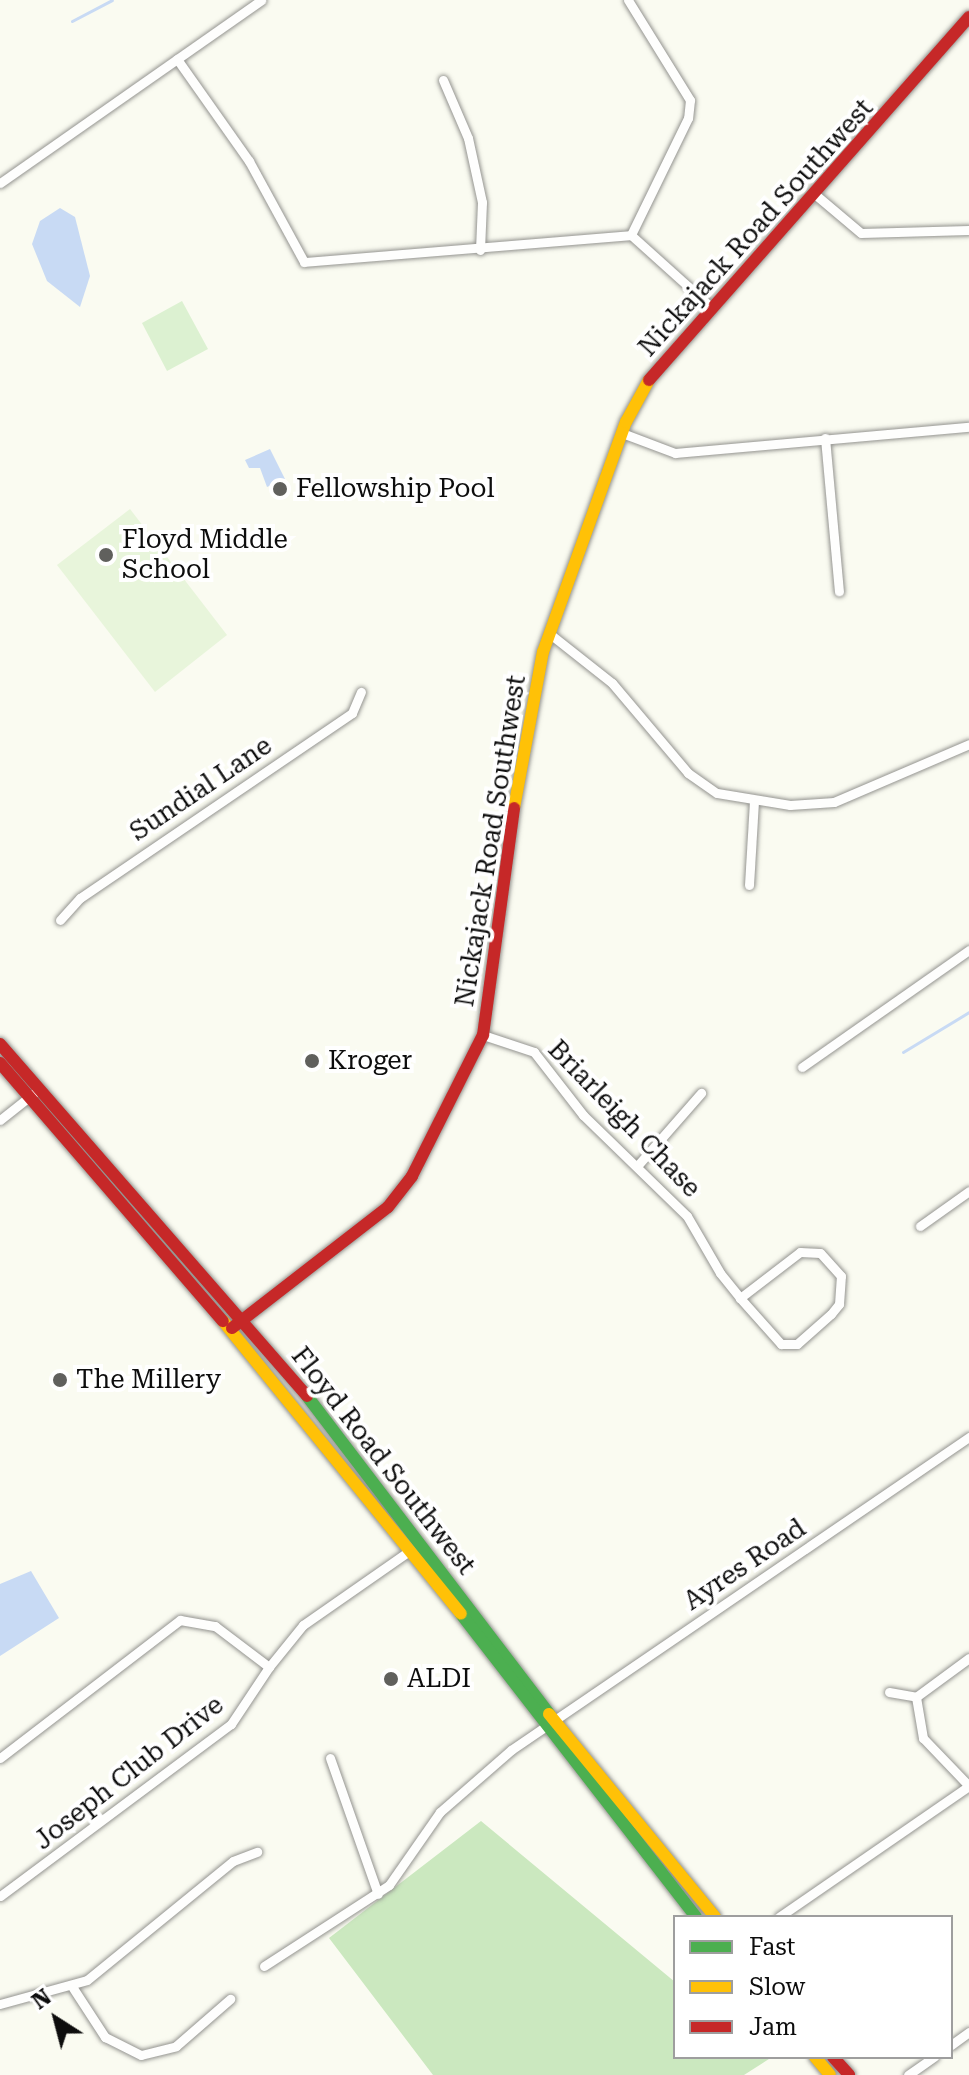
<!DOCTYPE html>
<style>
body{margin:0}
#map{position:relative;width:969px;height:2075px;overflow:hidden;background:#fafbf1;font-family:"Roboto Serif",serif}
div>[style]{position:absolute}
.green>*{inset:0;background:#dcf1d1}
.forest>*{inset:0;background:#cbe8bf}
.pitch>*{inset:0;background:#e8f5db}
.water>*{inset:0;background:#c8daf4}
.stream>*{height:3px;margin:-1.5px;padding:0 1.5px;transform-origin:1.5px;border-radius:1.5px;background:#c8daf4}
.roads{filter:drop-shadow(0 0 2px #949490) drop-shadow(0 0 2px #949490)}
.street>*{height:9px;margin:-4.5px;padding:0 4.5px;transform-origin:4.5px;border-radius:4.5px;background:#fefefd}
.fast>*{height:12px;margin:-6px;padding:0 6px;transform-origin:6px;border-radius:6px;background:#4caf50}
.slow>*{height:12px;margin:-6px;padding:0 6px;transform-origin:6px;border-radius:6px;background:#ffc107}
.jam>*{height:12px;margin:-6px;padding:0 6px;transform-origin:6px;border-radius:6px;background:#c62828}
.dots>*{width:22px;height:22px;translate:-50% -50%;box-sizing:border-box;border:4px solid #fff;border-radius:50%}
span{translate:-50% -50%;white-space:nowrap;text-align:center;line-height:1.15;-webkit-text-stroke:8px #fff;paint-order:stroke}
.street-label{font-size:26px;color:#0d0d0d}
.poi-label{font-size:26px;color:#0d0d0d}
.left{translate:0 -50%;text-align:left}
.legend{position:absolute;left:673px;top:1915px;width:280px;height:144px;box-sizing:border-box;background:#fff;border:2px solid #9e9e9e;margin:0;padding:10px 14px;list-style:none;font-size:24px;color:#0d0d0d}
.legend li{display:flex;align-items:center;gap:16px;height:40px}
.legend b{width:40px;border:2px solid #9e9e9e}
.north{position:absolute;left:16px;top:1979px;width:80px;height:80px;-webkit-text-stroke:6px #fff;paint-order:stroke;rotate:324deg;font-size:22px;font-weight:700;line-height:32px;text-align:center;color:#0d0d0d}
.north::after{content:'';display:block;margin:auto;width:28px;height:36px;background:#0d0d0d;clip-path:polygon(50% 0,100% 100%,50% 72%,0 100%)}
</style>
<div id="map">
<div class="green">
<div style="clip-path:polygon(182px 301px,208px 349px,167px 371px,142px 323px)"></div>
</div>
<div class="forest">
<div style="clip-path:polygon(481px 1821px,675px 1982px,675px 2057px,772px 2057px,744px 2075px,433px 2075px,329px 1938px)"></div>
</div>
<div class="pitch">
<div style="clip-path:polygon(130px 509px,227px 635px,155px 692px,57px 565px)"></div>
</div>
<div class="water">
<div style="clip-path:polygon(60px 208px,75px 217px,90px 276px,80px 307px,47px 281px,32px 244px,40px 221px)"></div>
<div style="clip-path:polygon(270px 449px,285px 479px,267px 487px,260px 468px,249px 468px,245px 460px)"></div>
<div style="clip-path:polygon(31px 1571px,59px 1618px,0 1656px,0 1584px)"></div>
</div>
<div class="stream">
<div style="left:72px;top:21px;width:45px;rotate:-27.7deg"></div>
<div style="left:903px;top:1052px;width:77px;rotate:-31.2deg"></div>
</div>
<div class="roads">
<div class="street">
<div style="left:628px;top:0;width:118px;rotate:58.2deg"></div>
<div style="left:690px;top:100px;width:18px;rotate:96deg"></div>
<div style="left:688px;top:118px;width:130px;rotate:116deg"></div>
<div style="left:177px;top:59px;width:125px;rotate:54.8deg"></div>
<div style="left:249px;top:161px;width:115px;rotate:61.4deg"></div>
<div style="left:304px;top:262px;width:328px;rotate:-4.7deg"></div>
<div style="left:631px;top:235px;width:108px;rotate:42deg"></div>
<div style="left:443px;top:80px;width:63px;rotate:66.7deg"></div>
<div style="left:468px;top:138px;width:66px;rotate:77.7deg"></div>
<div style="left:482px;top:202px;width:48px;rotate:92.4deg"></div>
<div style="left:0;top:183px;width:319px;rotate:-35deg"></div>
<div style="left:817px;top:196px;width:57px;rotate:40.1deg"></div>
<div style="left:861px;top:233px;width:108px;rotate:-1.6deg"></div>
<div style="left:622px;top:433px;width:57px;rotate:20.7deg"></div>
<div style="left:675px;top:453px;width:295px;rotate:-5.1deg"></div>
<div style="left:825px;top:438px;width:154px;rotate:84.8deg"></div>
<div style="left:550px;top:634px;width:79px;rotate:38.3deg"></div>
<div style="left:612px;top:683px;width:118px;rotate:49.8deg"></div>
<div style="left:688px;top:773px;width:35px;rotate:35deg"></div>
<div style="left:717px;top:793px;width:74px;rotate:9.3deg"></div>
<div style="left:790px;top:805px;width:44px;rotate:-3.9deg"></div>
<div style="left:834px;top:802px;width:147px;rotate:-23.2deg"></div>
<div style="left:749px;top:885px;width:84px;rotate:-86.6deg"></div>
<div style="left:60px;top:920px;width:30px;rotate:-48deg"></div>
<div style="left:80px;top:898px;width:329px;rotate:-34.2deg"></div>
<div style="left:352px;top:713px;width:23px;rotate:-67deg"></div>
<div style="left:483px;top:1035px;width:54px;rotate:18.4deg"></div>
<div style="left:534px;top:1052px;width:80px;rotate:52.1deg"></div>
<div style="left:583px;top:1115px;width:145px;rotate:44.2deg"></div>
<div style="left:687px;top:1216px;width:66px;rotate:59.9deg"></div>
<div style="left:720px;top:1273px;width:32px;rotate:51deg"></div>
<div style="left:740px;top:1298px;width:62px;rotate:48.3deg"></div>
<div style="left:781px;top:1344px;width:16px"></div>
<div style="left:797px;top:1344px;width:45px;rotate:-41.4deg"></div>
<div style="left:831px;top:1314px;width:13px;rotate:-51deg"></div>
<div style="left:839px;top:1304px;width:28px;rotate:-86deg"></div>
<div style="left:841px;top:1276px;width:31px;rotate:-132deg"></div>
<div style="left:820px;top:1253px;width:20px;rotate:-177deg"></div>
<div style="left:800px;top:1252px;width:76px;rotate:142.5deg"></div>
<div style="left:802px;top:1067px;width:204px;rotate:-35deg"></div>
<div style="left:0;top:1120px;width:43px;rotate:-38.5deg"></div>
<div style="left:638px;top:1165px;width:96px;rotate:-48.8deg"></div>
<div style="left:920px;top:1226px;width:60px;rotate:-35.5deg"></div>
<div style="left:969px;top:1658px;width:66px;rotate:143.7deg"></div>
<div style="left:916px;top:1697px;width:42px;rotate:80.3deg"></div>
<div style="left:923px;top:1738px;width:66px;rotate:46.2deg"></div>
<div style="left:269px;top:1667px;width:54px;rotate:-51deg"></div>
<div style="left:303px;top:1625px;width:129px;rotate:-34.9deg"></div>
<div style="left:889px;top:1692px;width:27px;rotate:10deg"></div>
<div style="left:0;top:1758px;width:227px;rotate:-37.5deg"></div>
<div style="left:180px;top:1620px;width:36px;rotate:10deg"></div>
<div style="left:215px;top:1626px;width:68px;rotate:37.2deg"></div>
<div style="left:269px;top:1667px;width:69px;rotate:123.7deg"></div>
<div style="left:231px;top:1724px;width:288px;rotate:143.3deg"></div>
<div style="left:330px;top:1758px;width:144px;rotate:70.6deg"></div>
<div style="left:779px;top:1917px;width:231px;rotate:-34.6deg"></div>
<div style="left:264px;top:1966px;width:149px;rotate:-32.9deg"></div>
<div style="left:389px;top:1885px;width:89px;rotate:-55.1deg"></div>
<div style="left:440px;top:1812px;width:94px;rotate:-41.1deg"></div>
<div style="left:511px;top:1750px;width:555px;rotate:-34.35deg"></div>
<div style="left:73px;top:1988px;width:59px;rotate:56.9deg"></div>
<div style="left:105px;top:2037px;width:40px;rotate:26.6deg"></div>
<div style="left:141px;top:2055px;width:36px;rotate:-14deg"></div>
<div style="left:176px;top:2046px;width:72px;rotate:-41deg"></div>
<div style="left:0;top:2004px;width:90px;rotate:-15.4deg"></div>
<div style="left:87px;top:1980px;width:188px;rotate:-39.2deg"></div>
<div style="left:233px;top:1861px;width:26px;rotate:-21deg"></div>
<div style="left:951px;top:2045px;width:22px;rotate:-36deg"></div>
<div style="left:908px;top:2075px;width:32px;rotate:-35deg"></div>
</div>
<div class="fast">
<div style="left:307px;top:1396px;width:400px;rotate:52.7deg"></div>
<div style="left:461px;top:1614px;width:383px;rotate:52.2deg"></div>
</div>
<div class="slow">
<div style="left:514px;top:808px;width:159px;rotate:-79.5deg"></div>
<div style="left:543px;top:652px;width:245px;rotate:-70.2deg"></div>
<div style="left:626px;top:422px;width:48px;rotate:-61.3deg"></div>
<div style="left:223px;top:1321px;width:377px;rotate:50.9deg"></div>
<div style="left:549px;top:1714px;width:262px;rotate:50.7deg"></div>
<div style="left:815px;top:2057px;width:23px;rotate:50deg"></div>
</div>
<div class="jam">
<div style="left:649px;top:380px;width:484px;rotate:-48.6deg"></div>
<div style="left:0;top:1044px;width:467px;rotate:48.9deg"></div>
<div style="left:0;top:1063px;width:341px;rotate:49.2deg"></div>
<div style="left:232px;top:1328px;width:197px;rotate:-37.8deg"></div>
<div style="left:388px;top:1207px;width:39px;rotate:-52deg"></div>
<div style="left:412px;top:1176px;width:158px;rotate:-63.3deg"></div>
<div style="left:483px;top:1035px;width:229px;rotate:-82.2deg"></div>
<div style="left:833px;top:2057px;width:24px;rotate:48deg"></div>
</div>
</div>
<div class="dots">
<div style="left:280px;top:489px;background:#60605d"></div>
<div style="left:106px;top:555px;background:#60605d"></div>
<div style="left:312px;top:1061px;background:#60605d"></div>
<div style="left:60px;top:1380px;background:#60605d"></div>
<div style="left:391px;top:1679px;background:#60605d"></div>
</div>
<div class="street-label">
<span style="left:756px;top:228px;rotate:-48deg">Nickajack Road Southwest</span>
<span style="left:201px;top:789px;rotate:-34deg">Sundial Lane</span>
<span style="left:491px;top:841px;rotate:-81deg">Nickajack Road Southwest</span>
<span style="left:624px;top:1119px;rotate:46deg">Briarleigh Chase</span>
<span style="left:383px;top:1461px;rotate:52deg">Floyd Road Southwest</span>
<span style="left:745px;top:1565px;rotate:-34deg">Ayres Road</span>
<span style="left:129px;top:1773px;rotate:-38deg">Joseph Club Drive</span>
</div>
<div class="poi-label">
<span class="left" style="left:296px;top:489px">Fellowship Pool</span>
<span class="left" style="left:122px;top:555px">Floyd Middle<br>School</span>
<span class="left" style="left:328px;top:1061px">Kroger</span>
<span class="left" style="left:76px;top:1380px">The Millery</span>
<span class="left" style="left:407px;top:1679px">ALDI</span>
</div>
<ul class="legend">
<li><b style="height:10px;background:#4caf50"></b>Fast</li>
<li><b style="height:10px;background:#ffc107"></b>Slow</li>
<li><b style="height:10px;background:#c62828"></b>Jam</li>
</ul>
<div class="north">N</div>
</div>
